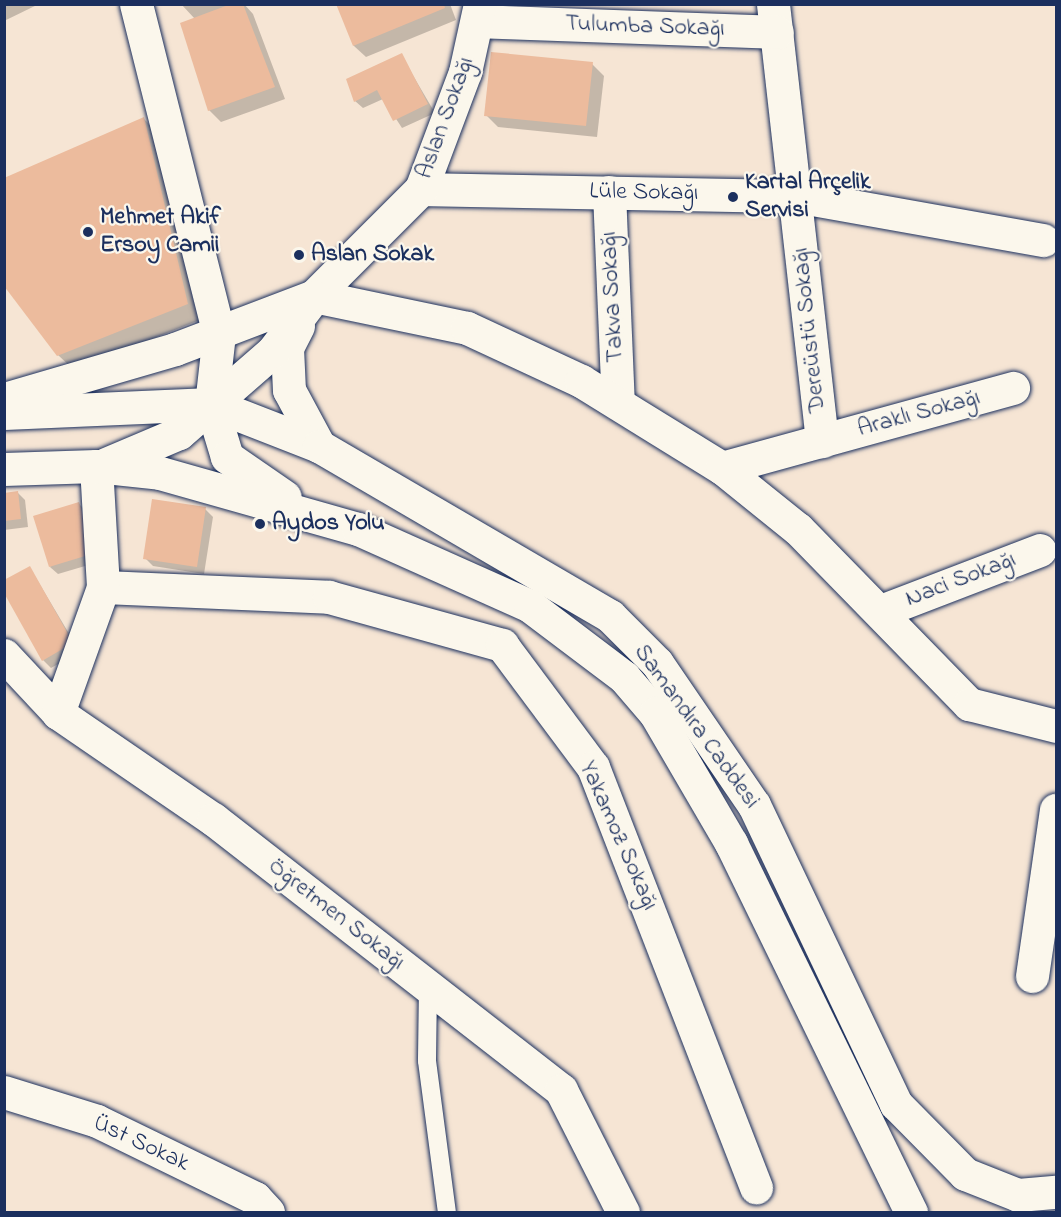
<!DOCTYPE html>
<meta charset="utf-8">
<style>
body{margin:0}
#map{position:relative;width:1061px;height:1217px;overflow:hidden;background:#f6e5d4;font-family:"Indie Flower",sans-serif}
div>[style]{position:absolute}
.shadow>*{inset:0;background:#0003}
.building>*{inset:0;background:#ecbb9d}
.roads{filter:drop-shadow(0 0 2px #1b2f5e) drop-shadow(0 0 2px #1b2f5e)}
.service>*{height:18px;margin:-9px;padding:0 9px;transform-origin:9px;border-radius:9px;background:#fbf7ec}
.minor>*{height:33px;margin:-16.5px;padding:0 16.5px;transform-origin:16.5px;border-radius:16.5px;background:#fbf7ec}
.tertiary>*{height:33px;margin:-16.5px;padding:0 16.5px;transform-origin:16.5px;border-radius:16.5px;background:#fbf7ec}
.secondary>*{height:33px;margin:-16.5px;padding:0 16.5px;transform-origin:16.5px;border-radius:16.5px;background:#fbf7ec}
.dots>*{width:16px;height:16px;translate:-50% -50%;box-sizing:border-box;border:3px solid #fbf7ec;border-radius:50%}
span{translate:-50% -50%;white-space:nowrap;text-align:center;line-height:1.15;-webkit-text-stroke:4.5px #fbf7ec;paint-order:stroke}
.street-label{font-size:24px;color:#1b2f5e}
.poi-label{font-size:24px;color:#1b2f5e;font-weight:700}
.left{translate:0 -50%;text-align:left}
.frame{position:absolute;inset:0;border:6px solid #1b2f5e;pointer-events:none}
</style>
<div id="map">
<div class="shadow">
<div style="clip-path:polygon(4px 4px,39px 4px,4px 21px)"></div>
<div style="clip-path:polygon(244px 4px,253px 14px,285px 99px,221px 122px,209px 110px,195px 19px,181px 4px)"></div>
<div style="clip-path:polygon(337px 4px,450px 4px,456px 20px,366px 57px,354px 46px)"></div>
<div style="clip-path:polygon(401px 55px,435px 113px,402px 128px,383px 99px,363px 108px,355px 101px)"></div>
<div style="clip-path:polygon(592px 64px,604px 76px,597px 137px,498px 127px,486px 115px)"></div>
<div style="clip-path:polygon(144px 119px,159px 134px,202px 319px,74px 370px,58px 355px)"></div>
<div style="clip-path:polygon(17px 492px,25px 500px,28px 527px,4px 530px,4px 494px)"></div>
<div style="clip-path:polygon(79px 504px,87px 512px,102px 561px,58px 574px,50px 567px)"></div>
<div style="clip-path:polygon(205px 509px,213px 517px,204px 574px,153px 566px,145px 558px)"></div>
<div style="clip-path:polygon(30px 568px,80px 652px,51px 668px,43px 660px)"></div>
</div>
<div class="building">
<div style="clip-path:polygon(231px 4px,243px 4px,275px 87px,208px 111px,180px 23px)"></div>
<div style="clip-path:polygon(336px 4px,444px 4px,445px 8px,353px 46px)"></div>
<div style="clip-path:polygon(491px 52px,593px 62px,586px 126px,484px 116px)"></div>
<div style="clip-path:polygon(402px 53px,428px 104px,393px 121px,377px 90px,354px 102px,346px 79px)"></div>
<div style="clip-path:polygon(144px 117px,188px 304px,57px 356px,4px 286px,4px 178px)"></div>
<div style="clip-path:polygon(18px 491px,21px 519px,4px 521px,4px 493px)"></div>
<div style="clip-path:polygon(152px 499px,206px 507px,197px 567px,143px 559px)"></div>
<div style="clip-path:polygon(79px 502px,95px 553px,49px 567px,33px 516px)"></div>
<div style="clip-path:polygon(30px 566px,73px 643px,42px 661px,4px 593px,4px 580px)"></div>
</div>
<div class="roads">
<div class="service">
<div style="left:428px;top:987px;width:74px;rotate:90.8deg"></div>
<div style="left:427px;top:1061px;width:152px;rotate:82.5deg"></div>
</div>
<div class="minor">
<div style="left:136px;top:4px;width:340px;rotate:75.9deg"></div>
<div style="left:773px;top:4px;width:440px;rotate:83.6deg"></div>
<div style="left:477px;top:21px;width:300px;rotate:2.1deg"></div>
<div style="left:421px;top:189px;width:374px;rotate:1.1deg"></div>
<div style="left:795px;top:196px;width:252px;rotate:10.1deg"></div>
<div style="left:609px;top:192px;width:211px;rotate:87.6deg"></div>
<div style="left:314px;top:296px;width:156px;rotate:11.8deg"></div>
<div style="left:467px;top:328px;width:126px;rotate:24.9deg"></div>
<div style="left:581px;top:381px;width:166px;rotate:31.7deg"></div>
<div style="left:722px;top:468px;width:97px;rotate:38.8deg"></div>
<div style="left:798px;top:529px;width:245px;rotate:45.7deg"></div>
<div style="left:969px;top:704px;width:90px;rotate:14.2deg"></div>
<div style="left:722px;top:468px;width:302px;rotate:-15.4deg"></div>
<div style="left:103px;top:587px;width:226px;rotate:2.5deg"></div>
<div style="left:329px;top:597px;width:180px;rotate:15.5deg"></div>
<div style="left:502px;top:645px;width:152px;rotate:53.3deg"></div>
<div style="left:593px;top:767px;width:451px;rotate:68.8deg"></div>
<div style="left:881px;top:611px;width:170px;rotate:-21deg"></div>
<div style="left:4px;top:655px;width:79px;rotate:47deg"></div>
<div style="left:58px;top:713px;width:188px;rotate:34.4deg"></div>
<div style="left:213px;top:819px;width:441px;rotate:37.9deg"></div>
<div style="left:561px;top:1090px;width:137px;rotate:63.1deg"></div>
<div style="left:58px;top:713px;width:134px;rotate:-70.3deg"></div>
<div style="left:103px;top:587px;width:121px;rotate:-93.3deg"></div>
<div style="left:1032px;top:976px;width:168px;rotate:-81.8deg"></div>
</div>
<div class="tertiary">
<div style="left:314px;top:296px;width:151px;rotate:-45deg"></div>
<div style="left:421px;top:189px;width:125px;rotate:-69.4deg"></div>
<div style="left:465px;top:72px;width:70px;rotate:-77.6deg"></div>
<div style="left:4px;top:1092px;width:97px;rotate:17.3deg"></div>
<div style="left:97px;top:1121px;width:176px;rotate:26deg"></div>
<div style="left:255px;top:1198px;width:19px;rotate:47deg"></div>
</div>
<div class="secondary">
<div style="left:298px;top:326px;width:25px;rotate:117deg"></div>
<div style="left:287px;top:348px;width:42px;rotate:87.3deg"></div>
<div style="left:289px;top:390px;width:64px;rotate:61.8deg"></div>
<div style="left:219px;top:334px;width:70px;rotate:96.5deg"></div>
<div style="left:211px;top:404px;width:55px;rotate:73.2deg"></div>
<div style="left:227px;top:457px;width:70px;rotate:34.6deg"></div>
<div style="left:4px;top:399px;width:178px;rotate:-16.3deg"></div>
<div style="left:175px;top:349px;width:149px;rotate:-20.9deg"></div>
<div style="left:4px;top:413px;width:207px;rotate:-2.5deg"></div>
<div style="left:211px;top:404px;width:116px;rotate:21.3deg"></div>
<div style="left:319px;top:446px;width:337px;rotate:30.3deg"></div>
<div style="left:610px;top:616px;width:66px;rotate:45deg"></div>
<div style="left:657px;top:663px;width:172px;rotate:55.7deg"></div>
<div style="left:754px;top:805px;width:331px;rotate:64.6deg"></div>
<div style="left:896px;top:1104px;width:98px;rotate:45.4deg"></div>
<div style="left:965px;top:1174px;width:57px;rotate:21.6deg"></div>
<div style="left:1018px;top:1195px;width:38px;rotate:-5deg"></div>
<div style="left:106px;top:464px;width:79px;rotate:-23deg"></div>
<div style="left:179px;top:433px;width:125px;rotate:-41.1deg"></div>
<div style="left:273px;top:351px;width:68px;rotate:-52.8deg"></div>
<div style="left:4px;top:469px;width:92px;rotate:-1.9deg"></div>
<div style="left:96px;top:466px;width:64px;rotate:6.2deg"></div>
<div style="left:160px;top:473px;width:206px;rotate:15.8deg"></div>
<div style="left:358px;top:529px;width:188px;rotate:24.1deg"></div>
<div style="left:530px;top:606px;width:118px;rotate:37.1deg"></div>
<div style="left:624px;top:677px;width:48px;rotate:49.3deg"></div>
<div style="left:655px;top:713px;width:151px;rotate:59.7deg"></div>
<div style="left:731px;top:843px;width:411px;rotate:64deg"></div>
</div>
</div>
<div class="dots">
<div style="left:733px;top:197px;background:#1b2f5e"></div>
<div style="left:88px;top:232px;background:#1b2f5e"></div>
<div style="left:299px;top:255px;background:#1b2f5e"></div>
<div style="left:260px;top:524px;background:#1b2f5e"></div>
</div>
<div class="street-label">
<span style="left:645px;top:27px;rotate:2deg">Tulumba Sokağı</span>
<span style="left:446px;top:118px;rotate:-70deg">Aslan Sokağı</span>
<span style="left:644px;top:193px;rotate:1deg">Lüle Sokağı</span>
<span style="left:613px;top:297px;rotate:-93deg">Takva Sokağı</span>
<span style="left:810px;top:330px;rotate:-96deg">Dereüstü Sokağı</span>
<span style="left:919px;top:414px;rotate:-15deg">Araklı Sokağı</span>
<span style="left:961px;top:580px;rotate:-21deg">Naci Sokağı</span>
<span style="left:696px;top:727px;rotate:54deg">Samandıra Caddesi</span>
<span style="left:618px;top:836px;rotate:66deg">Yakamoz Sokağı</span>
<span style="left:336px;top:915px;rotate:38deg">Öğretmen Sokağı</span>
<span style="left:141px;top:1144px;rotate:25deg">Üst Sokak</span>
</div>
<div class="poi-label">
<span class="left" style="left:745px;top:197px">Kartal Arçelik<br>Servisi</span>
<span class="left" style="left:100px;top:232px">Mehmet Akif<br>Ersoy Camii</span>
<span class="left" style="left:311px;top:255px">Aslan Sokak</span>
<span class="left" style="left:272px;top:524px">Aydos Yolu</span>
</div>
<div class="frame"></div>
</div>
